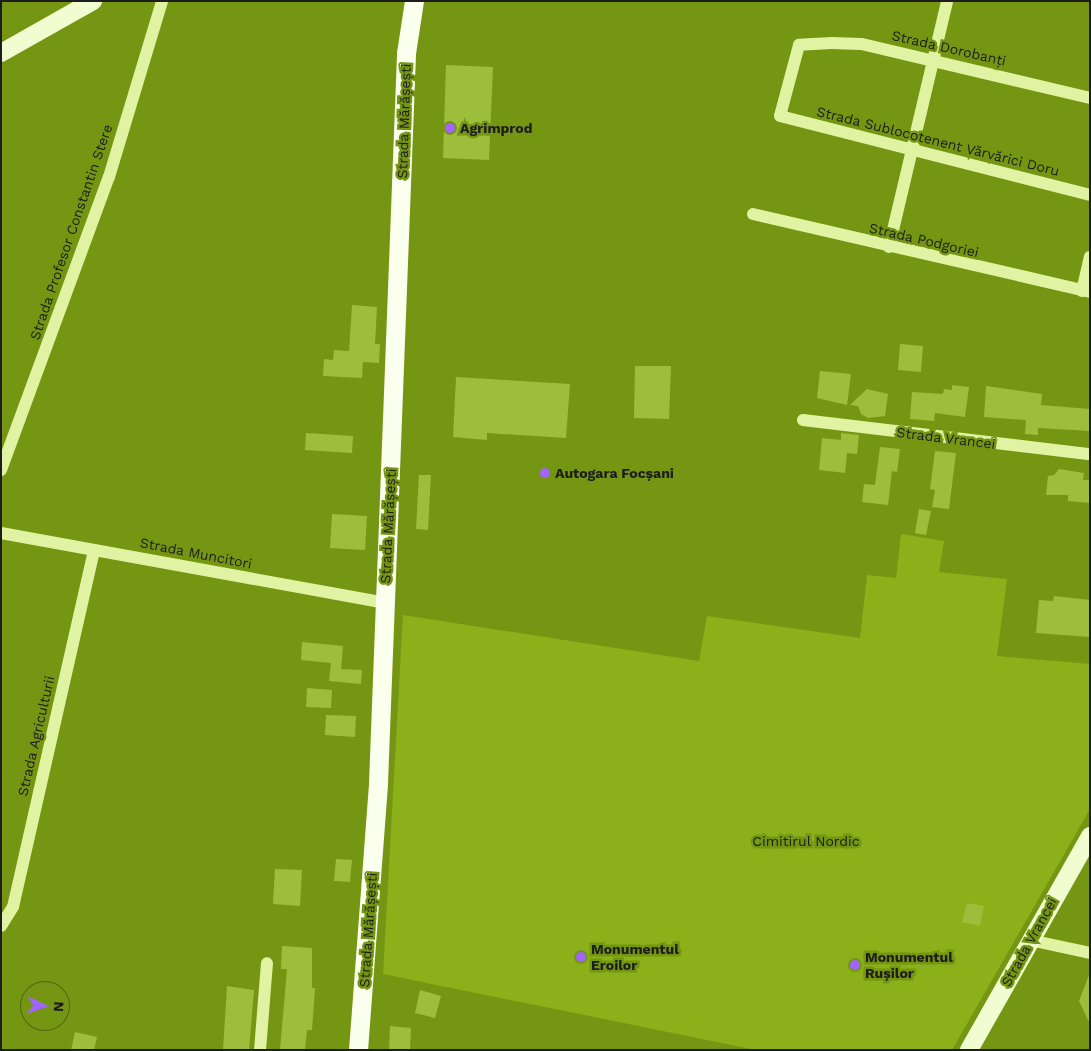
<!DOCTYPE html>
<meta charset="utf-8">
<style>
body{margin:0}
#map{position:relative;width:1091px;height:1051px;overflow:hidden;background:#749612;font-family:"Work Sans",sans-serif}
div>[style]{position:absolute}
.green>*{inset:0;background:#8cb01a}
.building>*{inset:0;background:#9dbe3b}
.street>*{height:12px;margin:-6px;padding:0 6px;transform-origin:6px;border-radius:6px;background:#e0f3a2}
.secondary>*{height:18px;margin:-9px;padding:0 9px;transform-origin:9px;border-radius:9px;background:#f1fdd1}
.primary>*{height:19px;margin:-9.5px;padding:0 9.5px;transform-origin:9.5px;border-radius:9.5px;background:#faffee}
.dots>*{width:14px;height:14px;translate:-50% -50%;box-sizing:border-box;border:2px solid #749612;border-radius:50%}
span{translate:-50% -50%;white-space:nowrap;text-align:center;line-height:1.15;-webkit-text-stroke:5px #749612;paint-order:stroke}
.street-label{font-size:14px;color:#1d1d1d}
.poi-label{font-size:14px;color:#1d1d1d;font-weight:700}
.left{translate:0 -50%;text-align:left}
.park-label{font-size:14px;color:#1c1d1a}
.frame{position:absolute;inset:0;border:2px solid #1d1d1d;pointer-events:none}
.north{position:absolute;left:20px;top:981px;width:50px;height:50px;box-sizing:border-box;background:#749612;border:1px solid #516616;border-radius:50%;rotate:93deg;font-size:14px;font-weight:700;line-height:20px;text-align:center;color:#1d1d1d}
.north::after{content:'';display:block;margin:auto;width:18px;height:22px;background:#a264ff;clip-path:polygon(50% 0,100% 100%,50% 72%,0 100%)}
</style>
<div id="map">
<div class="green">
<div style="clip-path:polygon(901px 534px,944px 541px,939px 572px,1007px 579px,997px 656px,1090px 664px,1090px 809px,952px 1050px,756px 1050px,383px 974px,403px 615px,699px 661px,707px 616px,860px 638px,867px 575px,896px 578px)"></div>
</div>
<div class="building">
<div style="clip-path:polygon(446px 65px,493px 67px,489px 160px,443px 158px)"></div>
<div style="clip-path:polygon(352px 305px,377px 307px,375px 344px,380px 344px,379px 363px,363px 362px,362px 378px,323px 376px,324px 359px,333px 360px,334px 350px,349px 351px)"></div>
<div style="clip-path:polygon(900px 344px,923px 346px,921px 372px,898px 370px)"></div>
<div style="clip-path:polygon(635px 366px,671px 366px,669px 419px,634px 418px)"></div>
<div style="clip-path:polygon(820px 371px,851px 374px,847px 405px,817px 398px)"></div>
<div style="clip-path:polygon(456px 377px,570px 384px,566px 438px,487px 433px,487px 440px,453px 437px)"></div>
<div style="clip-path:polygon(952px 385px,969px 387px,965px 417px,935px 413px,934px 421px,910px 419px,912px 392px,943px 394px,944px 389px,952px 390px)"></div>
<div style="clip-path:polygon(986px 386px,1042px 394px,1041px 405px,1090px 409px,1090px 431px,1038px 428px,1038px 435px,1025px 434px,1026px 420px,984px 417px)"></div>
<div style="clip-path:polygon(867px 389px,888px 394px,885px 416px,868px 418px,861px 414px,858px 406px,850px 405px)"></div>
<div style="clip-path:polygon(306px 433px,353px 436px,352px 453px,305px 450px)"></div>
<div style="clip-path:polygon(841px 433px,859px 435px,857px 454px,847px 453px,845px 473px,819px 470px,822px 438px,841px 440px)"></div>
<div style="clip-path:polygon(880px 447px,900px 449px,897px 472px,892px 471px,888px 505px,862px 502px,864px 484px,875px 485px)"></div>
<div style="clip-path:polygon(935px 451px,956px 453px,949px 509px,932px 507px,935px 490px,930px 489px)"></div>
<div style="clip-path:polygon(1059px 469px,1084px 473px,1083px 480px,1090px 480px,1090px 503px,1068px 501px,1068px 495px,1046px 495px,1048px 476px,1054px 475px)"></div>
<div style="clip-path:polygon(419px 475px,431px 475px,428px 530px,416px 529px)"></div>
<div style="clip-path:polygon(919px 509px,931px 511px,926px 535px,915px 533px)"></div>
<div style="clip-path:polygon(332px 514px,367px 516px,365px 550px,330px 548px)"></div>
<div style="clip-path:polygon(1054px 596px,1090px 600px,1090px 637px,1036px 633px,1039px 600px,1053px 601px)"></div>
<div style="clip-path:polygon(302px 642px,343px 646px,341px 669px,362px 670px,361px 684px,329px 681px,331px 663px,301px 660px)"></div>
<div style="clip-path:polygon(307px 688px,332px 690px,331px 708px,306px 707px)"></div>
<div style="clip-path:polygon(326px 715px,356px 716px,355px 737px,325px 735px)"></div>
<div style="clip-path:polygon(336px 859px,352px 860px,350px 882px,334px 881px)"></div>
<div style="clip-path:polygon(275px 869px,302px 870px,300px 906px,273px 904px)"></div>
<div style="clip-path:polygon(967px 903px,984px 906px,980px 926px,962px 922px)"></div>
<div style="clip-path:polygon(282px 946px,312px 948px,312px 988px,315px 988px,312px 1030px,307px 1030px,305px 1050px,280px 1050px,287px 969px,281px 969px)"></div>
<div style="clip-path:polygon(1089px 975px,1090px 976px,1090px 1024px,1079px 1001px)"></div>
<div style="clip-path:polygon(227px 986px,254px 990px,249px 1050px,223px 1050px)"></div>
<div style="clip-path:polygon(420px 990px,441px 996px,435px 1018px,415px 1013px)"></div>
<div style="clip-path:polygon(390px 1026px,411px 1028px,410px 1050px,389px 1050px)"></div>
<div style="clip-path:polygon(75px 1032px,97px 1037px,94px 1050px,71px 1050px)"></div>
</div>
<div class="street">
<div style="left:1090px;top:98px;width:235px;rotate:-166.7deg"></div>
<div style="left:861px;top:44px;width:29px;rotate:-178deg"></div>
<div style="left:832px;top:43px;width:33px;rotate:177deg"></div>
<div style="left:799px;top:45px;width:73px;rotate:105deg"></div>
<div style="left:780px;top:116px;width:320px;rotate:14.3deg"></div>
<div style="left:753px;top:214px;width:346px;rotate:13deg"></div>
<div style="left:889px;top:247px;width:253px;rotate:-76.7deg"></div>
<div style="left:1082px;top:291px;width:35px;rotate:-77deg"></div>
<div style="left:803px;top:420px;width:289px;rotate:6.8deg"></div>
<div style="left:1px;top:470px;width:312px;rotate:-69.8deg"></div>
<div style="left:109px;top:177px;width:184px;rotate:-73.2deg"></div>
<div style="left:1px;top:533px;width:390px;rotate:10.3deg"></div>
<div style="left:1px;top:926px;width:22px;rotate:-58deg"></div>
<div style="left:13px;top:907px;width:366px;rotate:-77.2deg"></div>
<div style="left:1030px;top:940px;width:61px;rotate:12.2deg"></div>
<div style="left:260px;top:1050px;width:87px;rotate:-85.4deg"></div>
</div>
<div class="secondary">
<div style="left:1px;top:53px;width:106px;rotate:-29.5deg"></div>
<div style="left:969px;top:1050px;width:246px;rotate:-60.5deg"></div>
</div>
<div class="primary">
<div style="left:358px;top:1050px;width:268px;rotate:-85.7deg"></div>
<div style="left:378px;top:783px;width:731px;rotate:-87.8deg"></div>
<div style="left:406px;top:53px;width:53px;rotate:-81.3deg"></div>
</div>
<div class="dots">
<div style="left:450px;top:128px;background:#a264ff"></div>
<div style="left:545px;top:473px;background:#a264ff"></div>
<div style="left:581px;top:957px;background:#a264ff"></div>
<div style="left:855px;top:965px;background:#a264ff"></div>
</div>
<div class="street-label">
<span style="left:949px;top:48px;rotate:13deg">Strada Dorobanți</span>
<span style="left:404px;top:121px;rotate:-88deg">Strada Mărășești</span>
<span style="left:938px;top:141px;rotate:14deg">Strada Sublocotenent Vărvărici Doru</span>
<span style="left:71px;top:232px;rotate:-71deg">Strada Profesor Constantin Stere</span>
<span style="left:924px;top:240px;rotate:13deg">Strada Podgoriei</span>
<span style="left:946px;top:438px;rotate:7deg">Strada Vrancei</span>
<span style="left:388px;top:526px;rotate:-87deg">Strada Mărășești</span>
<span style="left:196px;top:553px;rotate:11deg">Strada Muncitori</span>
<span style="left:36px;top:736px;rotate:-77deg">Strada Agriculturii</span>
<span style="left:368px;top:930px;rotate:-86deg">Strada Mărășești</span>
<span style="left:1029px;top:942px;rotate:-61deg">Strada Vrancei</span>
</div>
<div class="poi-label">
<span class="left" style="left:460px;top:128px">Agrimprod</span>
<span class="left" style="left:555px;top:473px">Autogara Focșani</span>
<span class="left" style="left:591px;top:957px">Monumentul<br>Eroilor</span>
<span class="left" style="left:865px;top:965px">Monumentul<br>Rușilor</span>
</div>
<div class="park-label">
<span style="left:806px;top:841px">Cimitirul Nordic</span>
</div>
<div class="frame"></div>
<div class="north">N</div>
</div>
